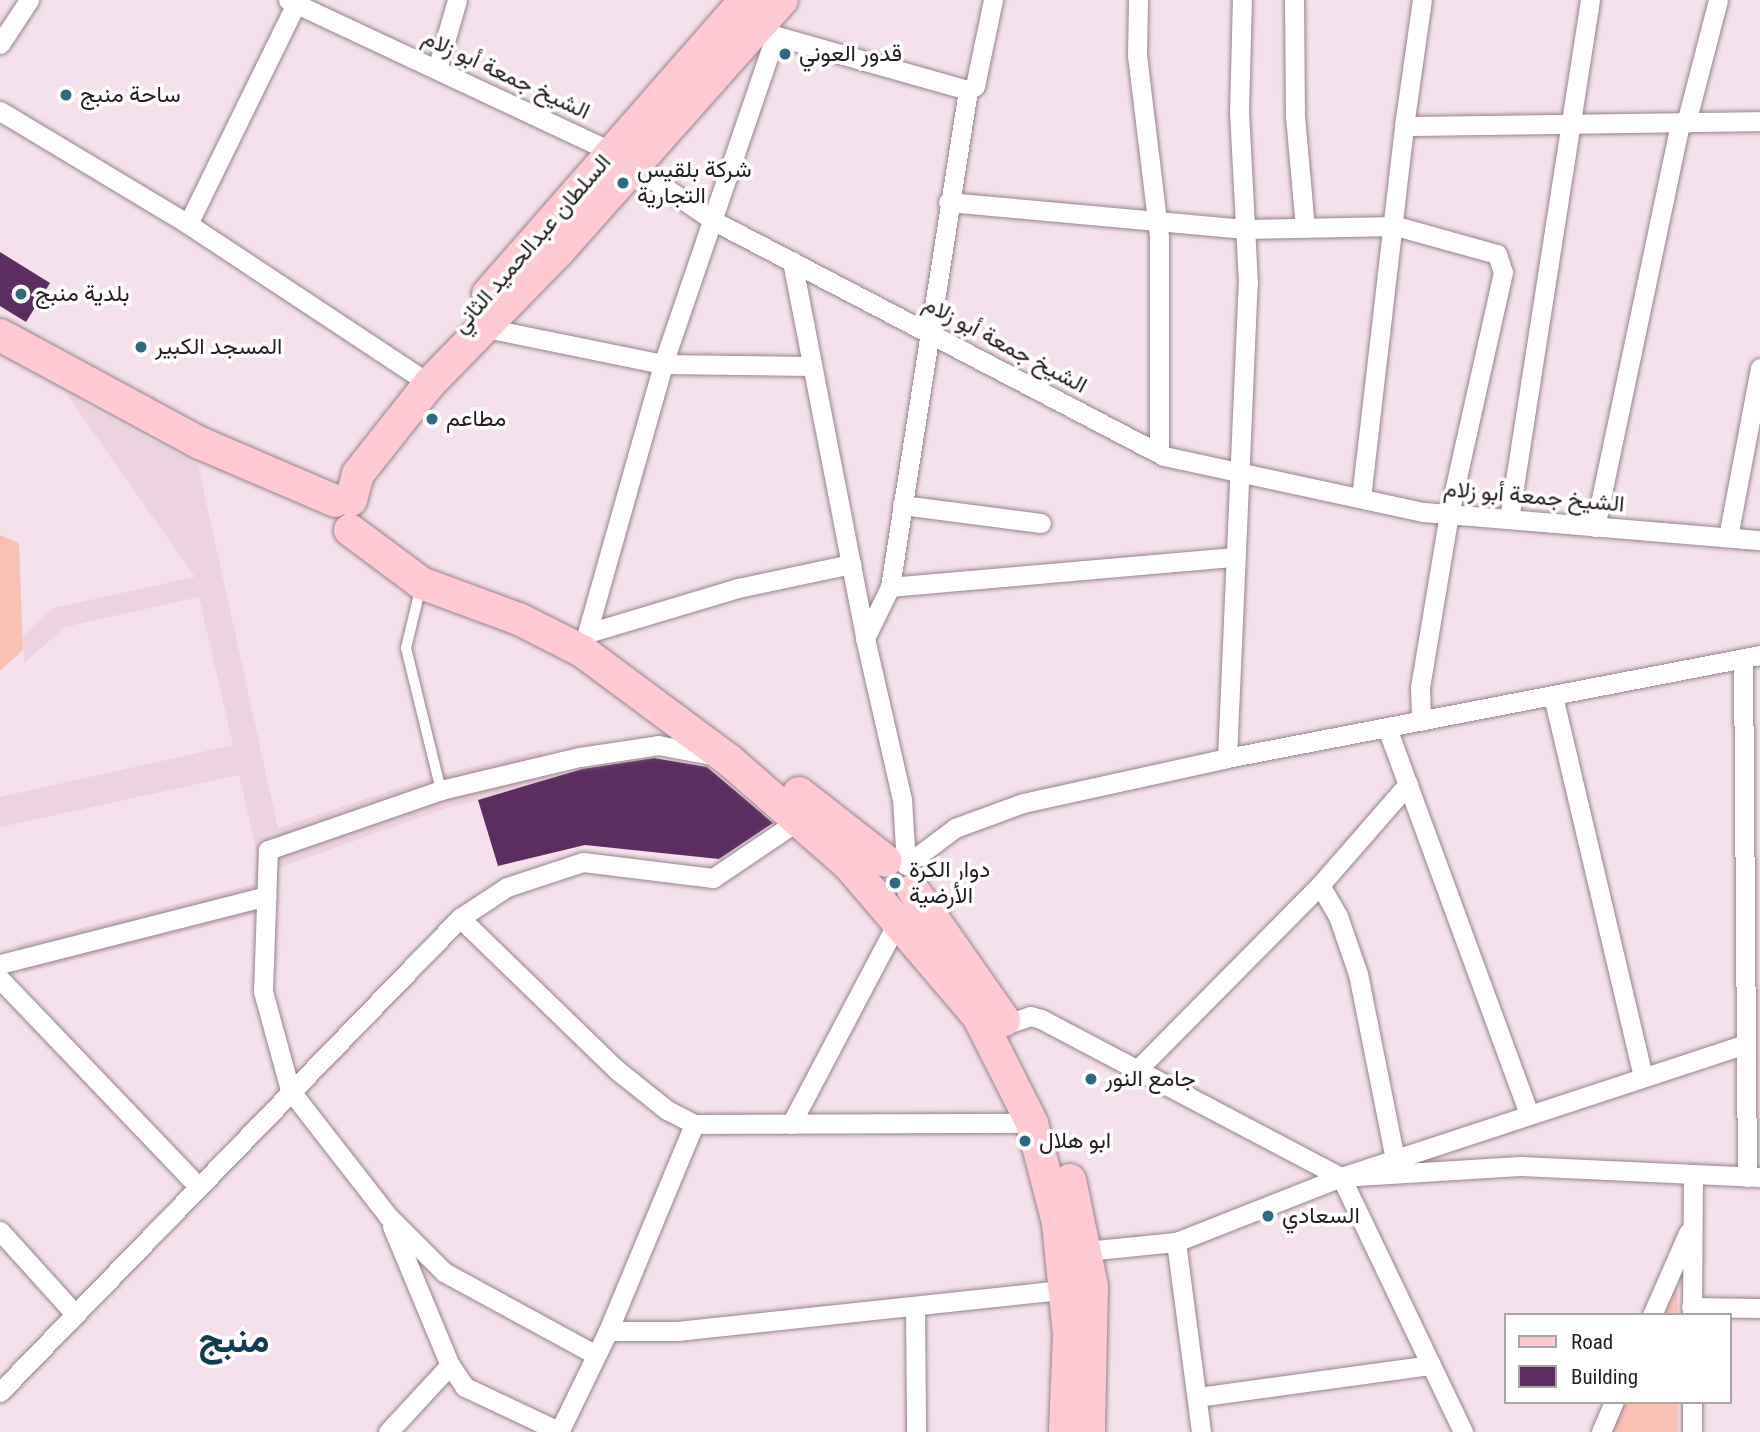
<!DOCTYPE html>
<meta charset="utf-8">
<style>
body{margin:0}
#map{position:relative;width:1760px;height:1432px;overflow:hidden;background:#f5e1eb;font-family:"Roboto Condensed",Vazirmatn,sans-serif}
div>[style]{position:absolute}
.built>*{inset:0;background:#edd2e0}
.green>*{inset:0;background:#fac0b4}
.building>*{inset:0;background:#5c2d61}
.roads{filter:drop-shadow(0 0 2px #95838c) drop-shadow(0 0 2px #95838c)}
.lane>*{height:10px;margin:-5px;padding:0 5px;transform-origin:5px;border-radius:5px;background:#fff}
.street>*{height:19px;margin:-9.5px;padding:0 9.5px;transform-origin:9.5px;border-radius:9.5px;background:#fff}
.primary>*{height:32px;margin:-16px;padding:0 16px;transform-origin:16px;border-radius:16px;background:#fec9d2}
.dots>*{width:19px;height:19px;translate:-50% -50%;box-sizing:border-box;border:4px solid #fff;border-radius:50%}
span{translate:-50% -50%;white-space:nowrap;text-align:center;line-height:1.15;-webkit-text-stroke:7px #fff;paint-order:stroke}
.poi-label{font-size:23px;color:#241d21}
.left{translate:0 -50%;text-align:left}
.street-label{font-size:23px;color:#241d21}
.town-label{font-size:37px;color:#0f3e52;font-weight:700}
.legend{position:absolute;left:1504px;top:1313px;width:228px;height:91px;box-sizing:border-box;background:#fff;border:2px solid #a7a5a6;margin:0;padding:9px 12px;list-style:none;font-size:21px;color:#241d21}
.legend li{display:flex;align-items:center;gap:14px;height:35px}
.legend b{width:35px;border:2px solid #a7a5a6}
</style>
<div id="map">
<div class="built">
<div style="clip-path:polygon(67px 395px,198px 465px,278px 828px,438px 775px,541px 750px,549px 782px,446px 808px,278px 868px,276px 909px,23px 973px,16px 945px,255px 884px,257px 852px,239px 775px,0 827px,0 797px,233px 745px,199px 597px,65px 627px,24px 663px,23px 636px,53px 608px,195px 577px)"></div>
</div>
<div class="green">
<div style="clip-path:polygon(0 535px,19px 543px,23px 650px,0 671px)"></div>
<div style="clip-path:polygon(1677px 1286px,1678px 1315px,1664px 1315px)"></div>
<div style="clip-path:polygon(1622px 1402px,1678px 1402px,1678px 1432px,1607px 1432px)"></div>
</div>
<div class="building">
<div style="clip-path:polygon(0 252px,50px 283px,26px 322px,0 306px)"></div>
<div style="clip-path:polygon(654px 758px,707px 767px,773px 823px,719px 859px,585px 845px,498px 866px,478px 800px,582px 769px)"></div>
</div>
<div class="roads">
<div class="lane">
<div style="left:421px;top:586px;width:64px;rotate:103.6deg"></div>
<div style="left:406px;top:648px;width:146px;rotate:76.2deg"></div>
</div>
<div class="street">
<div style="left:288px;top:0;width:359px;rotate:25.1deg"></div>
<div style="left:613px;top:152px;width:122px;rotate:34.3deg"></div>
<div style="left:714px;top:221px;width:508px;rotate:27.57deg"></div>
<div style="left:1164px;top:456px;width:266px;rotate:12.2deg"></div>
<div style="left:1424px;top:512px;width:337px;rotate:4.8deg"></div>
<div style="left:1138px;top:0;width:55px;rotate:91deg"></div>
<div style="left:1137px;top:55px;width:183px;rotate:83.1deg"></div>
<div style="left:1159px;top:237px;width:216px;rotate:90deg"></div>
<div style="left:1294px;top:0;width:116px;rotate:89.5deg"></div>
<div style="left:1295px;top:116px;width:112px;rotate:84.9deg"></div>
<div style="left:766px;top:33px;width:210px;rotate:15.8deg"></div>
<div style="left:968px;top:90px;width:8px;rotate:-30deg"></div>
<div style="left:975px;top:86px;width:88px;rotate:-78.2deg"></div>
<div style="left:0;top:44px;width:53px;rotate:-56.6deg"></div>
<div style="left:437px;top:69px;width:72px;rotate:-73.8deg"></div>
<div style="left:0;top:111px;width:219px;rotate:31deg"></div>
<div style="left:188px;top:224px;width:273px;rotate:33.5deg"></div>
<div style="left:1686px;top:123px;width:127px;rotate:-75.4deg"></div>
<div style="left:1404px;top:126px;width:127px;rotate:-81.9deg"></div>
<div style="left:948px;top:202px;width:298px;rotate:5.2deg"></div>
<div style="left:1245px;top:229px;width:151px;rotate:-1.1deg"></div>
<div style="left:1396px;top:226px;width:105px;rotate:15.5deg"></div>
<div style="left:1497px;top:254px;width:19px;rotate:72deg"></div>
<div style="left:1503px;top:272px;width:248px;rotate:102.6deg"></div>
<div style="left:1449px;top:514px;width:175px;rotate:99.5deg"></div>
<div style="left:1420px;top:687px;width:34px;rotate:88deg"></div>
<div style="left:188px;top:224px;width:245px;rotate:-63.9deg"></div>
<div style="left:792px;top:261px;width:384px;rotate:79deg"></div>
<div style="left:865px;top:638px;width:165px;rotate:77.1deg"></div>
<div style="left:902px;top:799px;width:66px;rotate:86.5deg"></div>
<div style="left:481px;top:327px;width:186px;rotate:11.5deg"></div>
<div style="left:663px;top:364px;width:149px;rotate:0.8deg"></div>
<div style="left:1361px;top:498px;width:374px;rotate:-83.4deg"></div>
<div style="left:1404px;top:126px;width:356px;rotate:-0.8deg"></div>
<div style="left:902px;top:505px;width:140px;rotate:7.4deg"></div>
<div style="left:1509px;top:519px;width:525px;rotate:-81.13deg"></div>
<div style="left:1595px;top:527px;width:413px;rotate:-78.1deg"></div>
<div style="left:1728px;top:537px;width:172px;rotate:-79.3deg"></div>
<div style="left:890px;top:587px;width:345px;rotate:-5deg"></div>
<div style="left:588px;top:633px;width:157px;rotate:-16.7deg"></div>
<div style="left:738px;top:588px;width:116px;rotate:-12deg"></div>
<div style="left:865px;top:638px;width:57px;rotate:-63.9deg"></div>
<div style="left:890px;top:587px;width:503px;rotate:-81.08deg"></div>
<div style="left:582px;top:651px;width:298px;rotate:-74.2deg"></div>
<div style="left:663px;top:364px;width:346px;rotate:-71.1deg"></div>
<div style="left:1743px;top:659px;width:518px;rotate:89.56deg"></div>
<div style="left:1553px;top:696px;width:391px;rotate:76.7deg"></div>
<div style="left:1387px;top:728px;width:411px;rotate:69.8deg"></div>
<div style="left:1227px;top:758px;width:475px;rotate:-87.5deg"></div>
<div style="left:1248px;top:283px;width:171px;rotate:-93deg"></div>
<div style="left:1239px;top:112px;width:112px;rotate:-88.5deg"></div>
<div style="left:906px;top:865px;width:61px;rotate:-37.1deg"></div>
<div style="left:955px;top:828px;width:72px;rotate:-20.2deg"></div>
<div style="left:1023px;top:803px;width:209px;rotate:-12.4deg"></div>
<div style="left:1227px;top:758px;width:543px;rotate:-10.94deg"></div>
<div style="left:1320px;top:885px;width:36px;rotate:60deg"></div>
<div style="left:1338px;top:916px;width:61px;rotate:71deg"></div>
<div style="left:1358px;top:974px;width:190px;rotate:78.7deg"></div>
<div style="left:460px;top:918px;width:219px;rotate:44.1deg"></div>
<div style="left:617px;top:1070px;width:64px;rotate:38.7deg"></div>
<div style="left:667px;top:1110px;width:30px;rotate:27deg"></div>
<div style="left:694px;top:1124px;width:338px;rotate:-0.2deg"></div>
<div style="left:0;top:964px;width:275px;rotate:-14.3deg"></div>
<div style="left:0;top:979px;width:285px;rotate:46.3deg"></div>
<div style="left:1007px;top:1024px;width:24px;rotate:-19deg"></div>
<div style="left:1030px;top:1016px;width:11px;rotate:15deg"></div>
<div style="left:1041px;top:1019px;width:339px;rotate:27.8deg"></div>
<div style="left:1341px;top:1177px;width:179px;rotate:-3.5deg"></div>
<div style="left:1520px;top:1166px;width:240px;rotate:2.6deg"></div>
<div style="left:1140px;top:1067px;width:256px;rotate:-45.3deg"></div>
<div style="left:1320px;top:885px;width:134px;rotate:-48.9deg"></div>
<div style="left:791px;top:1124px;width:232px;rotate:-62.2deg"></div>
<div style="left:1341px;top:1177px;width:283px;rotate:64.4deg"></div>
<div style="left:392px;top:1226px;width:151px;rotate:67.4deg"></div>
<div style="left:450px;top:1365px;width:27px;rotate:56deg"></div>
<div style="left:465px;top:1387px;width:105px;rotate:25.3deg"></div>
<div style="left:0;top:1231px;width:112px;rotate:47.9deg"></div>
<div style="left:1176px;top:1242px;width:192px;rotate:82.5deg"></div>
<div style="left:1086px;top:1251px;width:90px;rotate:-5.7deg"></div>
<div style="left:1176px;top:1242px;width:177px;rotate:-21.5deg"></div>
<div style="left:1341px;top:1177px;width:426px;rotate:-18.2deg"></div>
<div style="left:915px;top:1307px;width:125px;rotate:89.5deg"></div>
<div style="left:1691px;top:1307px;width:69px;rotate:0.8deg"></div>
<div style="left:1652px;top:1315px;width:90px;rotate:-66.3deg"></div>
<div style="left:1692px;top:1315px;width:140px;rotate:-89.6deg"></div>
<div style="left:608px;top:1331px;width:69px"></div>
<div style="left:677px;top:1331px;width:392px;rotate:-6.1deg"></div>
<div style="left:596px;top:1355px;width:173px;rotate:-151.4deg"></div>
<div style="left:444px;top:1272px;width:79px;rotate:-135deg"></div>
<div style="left:388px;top:1216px;width:160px;rotate:-127.9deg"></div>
<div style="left:290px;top:1090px;width:103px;rotate:-105.3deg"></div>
<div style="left:263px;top:991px;width:141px;rotate:-88deg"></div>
<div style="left:268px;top:850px;width:183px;rotate:-19.1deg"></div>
<div style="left:441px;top:790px;width:143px;rotate:-13.4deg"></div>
<div style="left:580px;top:757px;width:79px;rotate:-8.7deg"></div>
<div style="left:658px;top:745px;width:54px;rotate:10.7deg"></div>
<div style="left:0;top:1392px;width:661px;rotate:-45.86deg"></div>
<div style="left:460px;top:918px;width:56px;rotate:-33.4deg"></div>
<div style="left:507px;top:887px;width:80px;rotate:-18.2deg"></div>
<div style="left:583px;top:862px;width:131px;rotate:7deg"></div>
<div style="left:713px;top:878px;width:105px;rotate:-34.1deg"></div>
<div style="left:1197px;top:1397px;width:236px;rotate:-7.8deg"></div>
<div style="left:1692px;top:1402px;width:30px;rotate:90deg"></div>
<div style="left:388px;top:1432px;width:91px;rotate:-47.2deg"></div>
<div style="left:559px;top:1432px;width:112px;rotate:-64.1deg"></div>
<div style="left:608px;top:1331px;width:224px;rotate:-67.4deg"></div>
<div style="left:1601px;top:1432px;width:33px;rotate:-67deg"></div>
</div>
<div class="primary">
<div style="left:488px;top:294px;width:390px;rotate:-48.8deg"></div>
<div style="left:0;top:335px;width:227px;rotate:28.4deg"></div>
<div style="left:200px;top:443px;width:147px;rotate:23.2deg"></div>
<div style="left:351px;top:500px;width:27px;rotate:-75deg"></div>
<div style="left:358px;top:474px;width:115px;rotate:-51.7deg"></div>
<div style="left:429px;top:384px;width:185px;rotate:-45.7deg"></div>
<div style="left:558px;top:252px;width:337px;rotate:-48.4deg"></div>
<div style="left:350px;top:530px;width:89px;rotate:36.7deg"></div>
<div style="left:421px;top:583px;width:104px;rotate:20.2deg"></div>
<div style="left:519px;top:619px;width:71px;rotate:26.9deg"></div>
<div style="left:582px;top:651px;width:183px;rotate:36.6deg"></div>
<div style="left:729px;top:760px;width:159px;rotate:41.2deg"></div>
<div style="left:849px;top:865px;width:199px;rotate:49.5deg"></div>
<div style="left:978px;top:1016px;width:120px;rotate:63.2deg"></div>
<div style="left:1032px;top:1123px;width:103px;rotate:75.4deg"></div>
<div style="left:1058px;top:1223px;width:113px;rotate:84.4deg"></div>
<div style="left:1069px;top:1335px;width:97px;rotate:92.4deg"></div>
<div style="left:799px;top:793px;width:110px;rotate:38deg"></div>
<div style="left:913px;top:890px;width:159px;rotate:55deg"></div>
<div style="left:1070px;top:1180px;width:108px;rotate:78.3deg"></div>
<div style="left:1092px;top:1286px;width:146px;rotate:91.2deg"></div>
</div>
</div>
<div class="dots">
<div style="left:785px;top:54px;background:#316882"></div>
<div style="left:66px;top:95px;background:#316882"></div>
<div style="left:623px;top:183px;background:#316882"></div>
<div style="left:21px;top:294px;background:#316882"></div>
<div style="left:141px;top:347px;background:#316882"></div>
<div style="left:432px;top:419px;background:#316882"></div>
<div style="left:895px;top:883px;background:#316882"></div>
<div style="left:1091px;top:1079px;background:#316882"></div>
<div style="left:1025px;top:1141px;background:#316882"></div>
<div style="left:1268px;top:1216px;background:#316882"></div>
</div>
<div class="poi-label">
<span class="left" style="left:799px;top:54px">قدور العوني</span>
<span class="left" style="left:80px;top:95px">ساحة منبج</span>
<span class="left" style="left:637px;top:183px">شركة بلقيس<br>التجارية</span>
<span class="left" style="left:35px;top:294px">بلدية منبج</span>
<span class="left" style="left:155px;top:347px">المسجد الكبير</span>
<span class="left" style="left:446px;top:419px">مطاعم</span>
<span class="left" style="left:909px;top:883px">دوار الكرة<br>الأرضية</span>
<span class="left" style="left:1105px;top:1079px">جامع النور</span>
<span class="left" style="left:1039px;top:1141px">ابو هلال</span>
<span class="left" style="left:1282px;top:1216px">السعادي</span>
</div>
<div class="street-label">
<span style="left:506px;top:75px;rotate:25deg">الشيخ جمعة أبو زلام</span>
<span style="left:532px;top:244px;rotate:-49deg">السلطان عبدالحميد الثاني</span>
<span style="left:1005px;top:345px;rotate:28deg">الشيخ جمعة أبو زلام</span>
<span style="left:1534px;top:497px;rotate:5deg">الشيخ جمعة أبو زلام</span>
</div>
<div class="town-label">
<span style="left:234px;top:1340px">منبج</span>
</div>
<ul class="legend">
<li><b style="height:9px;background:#fec9d2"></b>Road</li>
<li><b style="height:19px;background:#5c2d61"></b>Building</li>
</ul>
</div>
